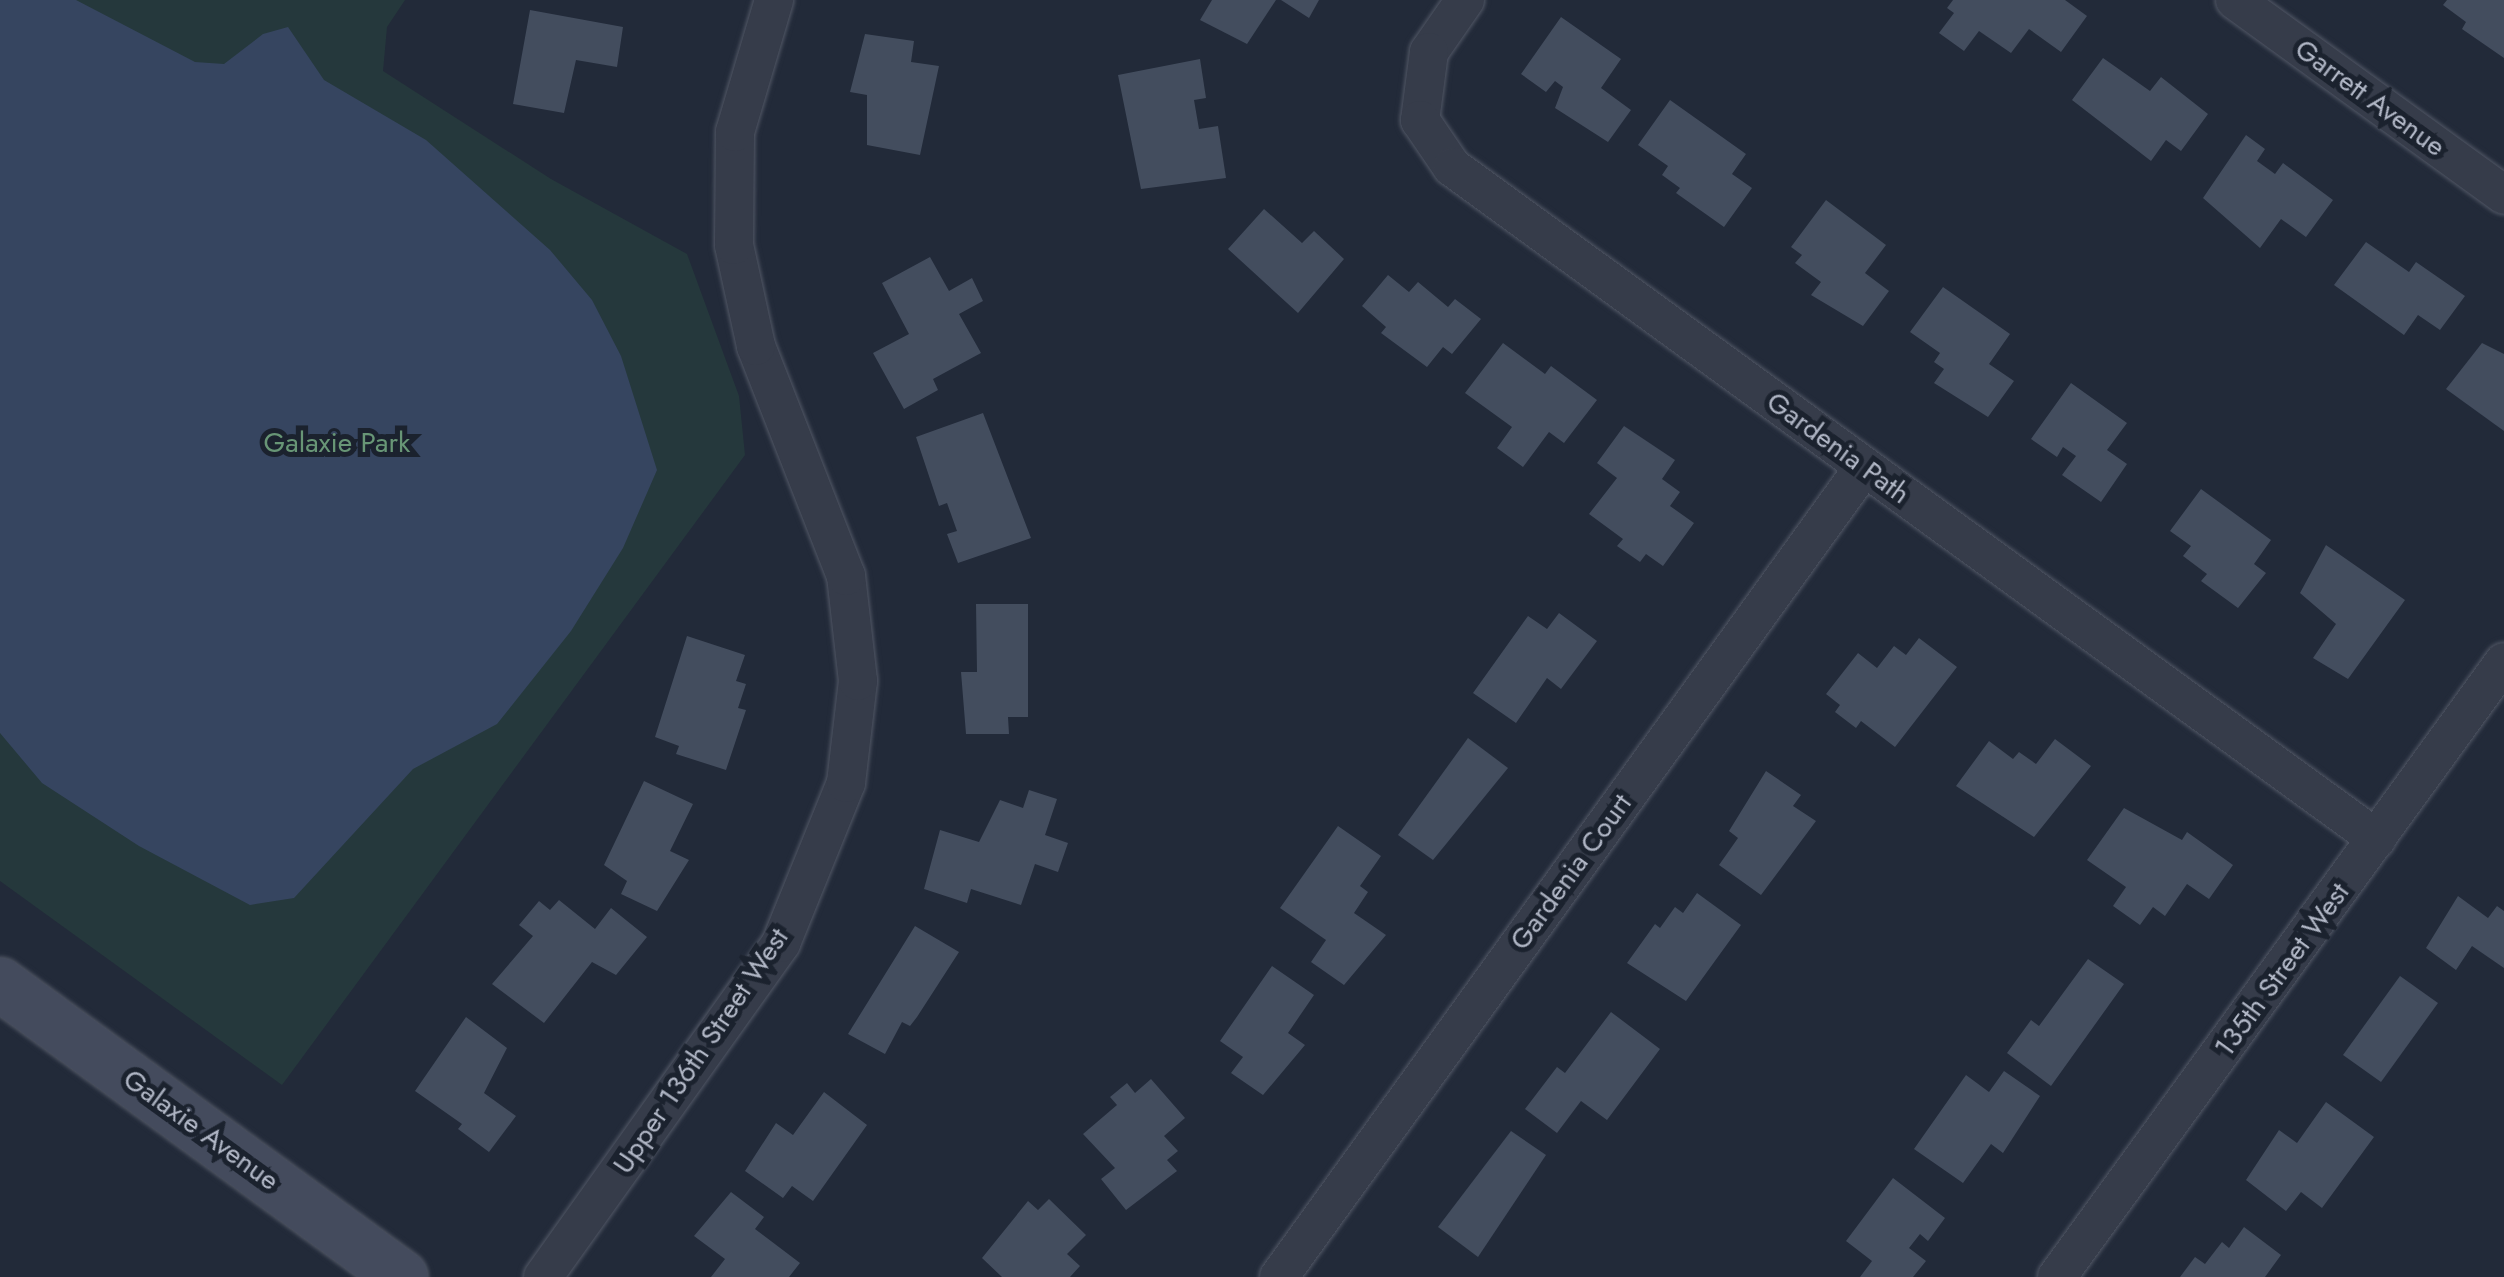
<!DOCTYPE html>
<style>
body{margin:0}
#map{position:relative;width:2504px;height:1277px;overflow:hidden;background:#222a39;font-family:Jost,sans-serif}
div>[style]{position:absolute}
.green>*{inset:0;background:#25383c}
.water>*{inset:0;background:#364560}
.building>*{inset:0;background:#434d5e}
.roads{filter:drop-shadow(0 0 2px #515765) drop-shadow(0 0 2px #515765)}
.street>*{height:38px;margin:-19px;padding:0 19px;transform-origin:19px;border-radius:19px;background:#363c4a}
.secondary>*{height:52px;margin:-26px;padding:0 26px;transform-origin:26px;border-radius:26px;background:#444b5d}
span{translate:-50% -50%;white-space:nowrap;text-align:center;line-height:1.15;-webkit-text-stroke:10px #1b222e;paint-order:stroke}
.street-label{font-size:28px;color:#b1b7c6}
.park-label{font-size:28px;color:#689676}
</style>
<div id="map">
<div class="green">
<div style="clip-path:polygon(0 0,405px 0,387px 27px,383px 71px,551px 179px,687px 254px,739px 396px,745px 455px,282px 1085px,0 881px)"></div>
</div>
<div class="water">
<div style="clip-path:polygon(0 0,76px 0,195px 62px,224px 64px,263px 34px,288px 27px,324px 80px,426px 140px,550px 250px,592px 300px,621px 356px,657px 470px,623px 548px,571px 631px,497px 724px,413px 769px,294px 898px,250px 905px,139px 846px,42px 783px,0 733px)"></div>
</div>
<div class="building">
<div style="clip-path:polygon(1212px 0,1276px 0,1247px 44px,1200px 20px)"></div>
<div style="clip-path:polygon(1281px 0,1319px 0,1309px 18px)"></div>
<div style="clip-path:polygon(1953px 0,2065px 0,2087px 16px,2061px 52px,2029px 29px,2011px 53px,1979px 31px,1964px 51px,1939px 33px,1954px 13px,1947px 8px)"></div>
<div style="clip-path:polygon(2447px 0,2504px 0,2504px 58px,2462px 29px,2466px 22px,2443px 5px)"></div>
<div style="clip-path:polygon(530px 10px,623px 27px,617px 67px,576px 60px,564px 113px,513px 104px)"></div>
<div style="clip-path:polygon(1561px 17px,1621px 59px,1601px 88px,1631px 110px,1608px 142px,1555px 108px,1563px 87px,1555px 81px,1546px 92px,1521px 74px)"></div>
<div style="clip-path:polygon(865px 34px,914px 41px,911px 62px,939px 66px,920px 155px,867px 145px,867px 95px,850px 92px)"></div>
<div style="clip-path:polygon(2103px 58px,2150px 91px,2161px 77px,2208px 114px,2181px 151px,2166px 140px,2151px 161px,2072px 100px)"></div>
<div style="clip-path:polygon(1200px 59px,1206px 98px,1194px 100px,1199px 129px,1218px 126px,1226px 178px,1141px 189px,1118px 75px)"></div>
<div style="clip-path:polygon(1670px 100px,1746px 154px,1732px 174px,1752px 188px,1724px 227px,1676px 193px,1680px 188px,1662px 175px,1668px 166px,1638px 145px)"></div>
<div style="clip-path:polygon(2246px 135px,2265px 149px,2257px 161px,2275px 174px,2283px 163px,2333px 200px,2306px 237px,2281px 219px,2260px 248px,2203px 198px)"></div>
<div style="clip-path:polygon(1826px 200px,1886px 245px,1865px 273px,1889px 291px,1863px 326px,1811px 295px,1821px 282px,1795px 263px,1802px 255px,1791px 247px)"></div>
<div style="clip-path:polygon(1264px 209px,1302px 243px,1314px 231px,1344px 259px,1298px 313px,1228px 249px)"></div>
<div style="clip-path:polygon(2366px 242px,2409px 272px,2416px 262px,2465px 296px,2440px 330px,2418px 315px,2404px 335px,2334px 285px)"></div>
<div style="clip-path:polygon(930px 257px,949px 291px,972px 278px,983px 301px,959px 314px,981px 353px,933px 379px,938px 390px,904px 409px,873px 353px,909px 334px,882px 283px)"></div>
<div style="clip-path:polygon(1388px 275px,1409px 292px,1418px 282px,1448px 307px,1455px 299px,1481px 319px,1452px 354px,1443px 347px,1427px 367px,1381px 333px,1386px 327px,1362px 306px)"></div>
<div style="clip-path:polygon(1943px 287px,2010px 334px,1989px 364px,2014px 381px,1988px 417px,1934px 383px,1944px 369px,1934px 362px,1940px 353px,1910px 332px)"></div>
<div style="clip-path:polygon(1503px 343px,1545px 374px,1551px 366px,1597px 400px,1564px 443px,1549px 432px,1523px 467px,1497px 448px,1512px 427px,1465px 393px)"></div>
<div style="clip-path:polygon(2482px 343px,2504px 354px,2504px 431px,2446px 389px)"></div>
<div style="clip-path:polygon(2071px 383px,2127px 423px,2107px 450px,2127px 464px,2101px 502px,2062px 475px,2076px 456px,2063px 447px,2057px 457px,2031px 439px)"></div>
<div style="clip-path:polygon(983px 413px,1031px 538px,958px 563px,947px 534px,957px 531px,947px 503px,939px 506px,916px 437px)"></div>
<div style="clip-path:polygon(1624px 426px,1675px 460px,1662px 479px,1680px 492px,1670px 506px,1694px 523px,1663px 566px,1646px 554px,1640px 562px,1617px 546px,1623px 539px,1589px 514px,1617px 478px,1597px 463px)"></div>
<div style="clip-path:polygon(2201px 489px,2271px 540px,2254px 564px,2266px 573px,2238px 608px,2201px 581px,2207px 574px,2183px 556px,2191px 546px,2170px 531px)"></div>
<div style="clip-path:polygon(2326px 545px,2405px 600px,2348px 679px,2313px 658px,2336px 624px,2300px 593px)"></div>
<div style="clip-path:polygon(976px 604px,1028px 604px,1028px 717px,1008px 717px,1009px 734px,966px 734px,961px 672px,977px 672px)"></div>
<div style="clip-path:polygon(1559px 613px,1597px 641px,1561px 689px,1547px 678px,1516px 723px,1473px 693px,1528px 616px,1547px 629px)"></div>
<div style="clip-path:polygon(687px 636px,745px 655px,736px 681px,746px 684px,738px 708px,746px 710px,726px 770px,676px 754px,679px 746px,655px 737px)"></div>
<div style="clip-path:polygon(1919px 638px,1957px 667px,1895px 747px,1861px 721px,1856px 728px,1835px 712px,1840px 705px,1826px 694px,1858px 653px,1877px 668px,1894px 646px,1906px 655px)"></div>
<div style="clip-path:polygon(1468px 738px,1508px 768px,1433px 860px,1398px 835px)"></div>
<div style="clip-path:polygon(2055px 739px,2091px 766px,2034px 837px,1956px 786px,1989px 741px,2013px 759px,2019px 752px,2036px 764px)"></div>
<div style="clip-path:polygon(1766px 771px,1801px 795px,1793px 806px,1816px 821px,1761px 895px,1719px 865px,1738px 838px,1729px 831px)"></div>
<div style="clip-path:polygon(644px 781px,693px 804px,670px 851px,689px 860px,657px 911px,621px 894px,627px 881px,604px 865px)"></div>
<div style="clip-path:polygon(1029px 790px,1057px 799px,1045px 835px,1068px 843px,1058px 872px,1035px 864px,1021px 905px,971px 889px,967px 903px,924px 889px,940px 830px,979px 842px,1000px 800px,1023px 808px)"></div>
<div style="clip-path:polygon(2124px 808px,2182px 840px,2187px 832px,2233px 865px,2209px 899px,2187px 884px,2165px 916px,2153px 907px,2140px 925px,2113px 906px,2126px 887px,2087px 860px)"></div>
<div style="clip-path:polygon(1338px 826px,1381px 856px,1360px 886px,1368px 892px,1354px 913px,1386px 935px,1344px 985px,1311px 962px,1326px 940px,1280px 908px)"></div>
<div style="clip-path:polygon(1697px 893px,1741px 925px,1686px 1001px,1627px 963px,1655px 924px,1660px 928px,1675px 907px,1683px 913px)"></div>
<div style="clip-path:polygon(2458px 896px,2488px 918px,2497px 906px,2504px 911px,2504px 968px,2472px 946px,2456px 970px,2426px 948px)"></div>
<div style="clip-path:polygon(559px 900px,595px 929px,611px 908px,647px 937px,616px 975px,592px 962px,544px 1023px,492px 984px,533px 936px,519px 925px,539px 901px,550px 910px)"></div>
<div style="clip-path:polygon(915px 926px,959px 952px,917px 1017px,910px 1026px,902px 1022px,885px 1054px,848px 1034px)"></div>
<div style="clip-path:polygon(2088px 959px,2124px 984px,2051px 1086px,2007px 1053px,2031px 1020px,2039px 1026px)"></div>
<div style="clip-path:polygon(1272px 966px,1314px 995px,1288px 1033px,1305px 1045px,1263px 1095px,1231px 1073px,1243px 1057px,1220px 1041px)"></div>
<div style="clip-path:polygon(2400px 976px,2438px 1003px,2381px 1082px,2343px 1055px)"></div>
<div style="clip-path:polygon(1611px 1012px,1660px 1049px,1607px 1120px,1581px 1101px,1557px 1133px,1525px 1109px,1557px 1067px,1565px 1073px)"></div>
<div style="clip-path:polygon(466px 1017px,507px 1048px,484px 1093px,516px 1116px,489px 1152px,458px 1129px,462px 1124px,415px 1091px)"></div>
<div style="clip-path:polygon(2004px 1071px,2040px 1096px,2003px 1153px,1991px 1144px,1963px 1183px,1914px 1149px,1966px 1075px,1989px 1092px)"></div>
<div style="clip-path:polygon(1151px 1079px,1185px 1118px,1164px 1136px,1178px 1151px,1167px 1160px,1177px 1171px,1126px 1210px,1101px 1179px,1115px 1168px,1083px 1134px,1117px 1105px,1110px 1097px,1127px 1083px,1135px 1093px)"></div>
<div style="clip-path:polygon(824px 1092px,867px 1125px,813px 1201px,792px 1186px,783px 1198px,745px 1171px,776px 1123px,793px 1135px)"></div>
<div style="clip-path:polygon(2326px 1102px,2374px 1137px,2322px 1208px,2301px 1192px,2286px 1211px,2246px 1180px,2279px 1130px,2297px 1143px)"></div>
<div style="clip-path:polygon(1511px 1131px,1546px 1155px,1478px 1257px,1438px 1227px)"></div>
<div style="clip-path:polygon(1893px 1178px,1945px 1218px,1928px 1241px,1920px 1234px,1909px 1248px,1926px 1261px,1913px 1277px,1860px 1277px,1872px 1261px,1846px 1241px)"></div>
<div style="clip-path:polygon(731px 1192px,764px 1217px,755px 1229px,800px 1263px,789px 1277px,711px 1277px,725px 1259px,694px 1236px)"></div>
<div style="clip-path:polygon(1049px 1199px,1086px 1235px,1067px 1254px,1080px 1266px,1070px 1277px,1002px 1277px,982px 1258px,1028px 1201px,1038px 1210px)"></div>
<div style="clip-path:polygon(2244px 1227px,2281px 1255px,2265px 1277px,2180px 1277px,2195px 1257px,2205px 1264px,2222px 1242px,2229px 1248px)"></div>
</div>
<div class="roads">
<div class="street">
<div style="left:1465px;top:0;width:63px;rotate:124.7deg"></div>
<div style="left:1429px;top:52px;width:69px;rotate:97.5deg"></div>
<div style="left:1420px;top:120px;width:57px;rotate:55.8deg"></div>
<div style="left:1452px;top:167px;width:1143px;rotate:36deg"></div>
<div style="left:2235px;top:0;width:332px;rotate:35.9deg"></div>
<div style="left:543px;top:1277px;width:410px;rotate:-54.5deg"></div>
<div style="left:781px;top:943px;width:173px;rotate:-67.9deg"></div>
<div style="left:846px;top:783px;width:103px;rotate:-83.3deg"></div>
<div style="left:858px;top:681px;width:106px;rotate:-96.5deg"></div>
<div style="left:846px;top:576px;width:247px;rotate:-111.4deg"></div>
<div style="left:756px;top:346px;width:103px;rotate:-102.3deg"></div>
<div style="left:734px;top:245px;width:113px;rotate:-89.5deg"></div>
<div style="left:735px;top:132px;width:138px;rotate:-73.5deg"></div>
<div style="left:1279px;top:1277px;width:999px;rotate:-54.16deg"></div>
<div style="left:2057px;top:1277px;width:760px;rotate:-53.99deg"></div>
</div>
<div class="secondary">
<div style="left:0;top:984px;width:497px;rotate:36.1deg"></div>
</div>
</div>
<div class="street-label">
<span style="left:2370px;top:98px;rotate:36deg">Garrett Avenue</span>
<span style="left:1838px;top:448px;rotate:36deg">Gardenia Path</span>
<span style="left:1571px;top:872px;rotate:-54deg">Gardenia Court</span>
<span style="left:2282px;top:970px;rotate:-54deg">135th Street West</span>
<span style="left:701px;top:1051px;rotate:-56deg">Upper 136th Street West</span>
<span style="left:201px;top:1130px;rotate:36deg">Galaxie Avenue</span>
</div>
<div class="park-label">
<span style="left:337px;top:443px">Galaxie Park</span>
</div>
</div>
